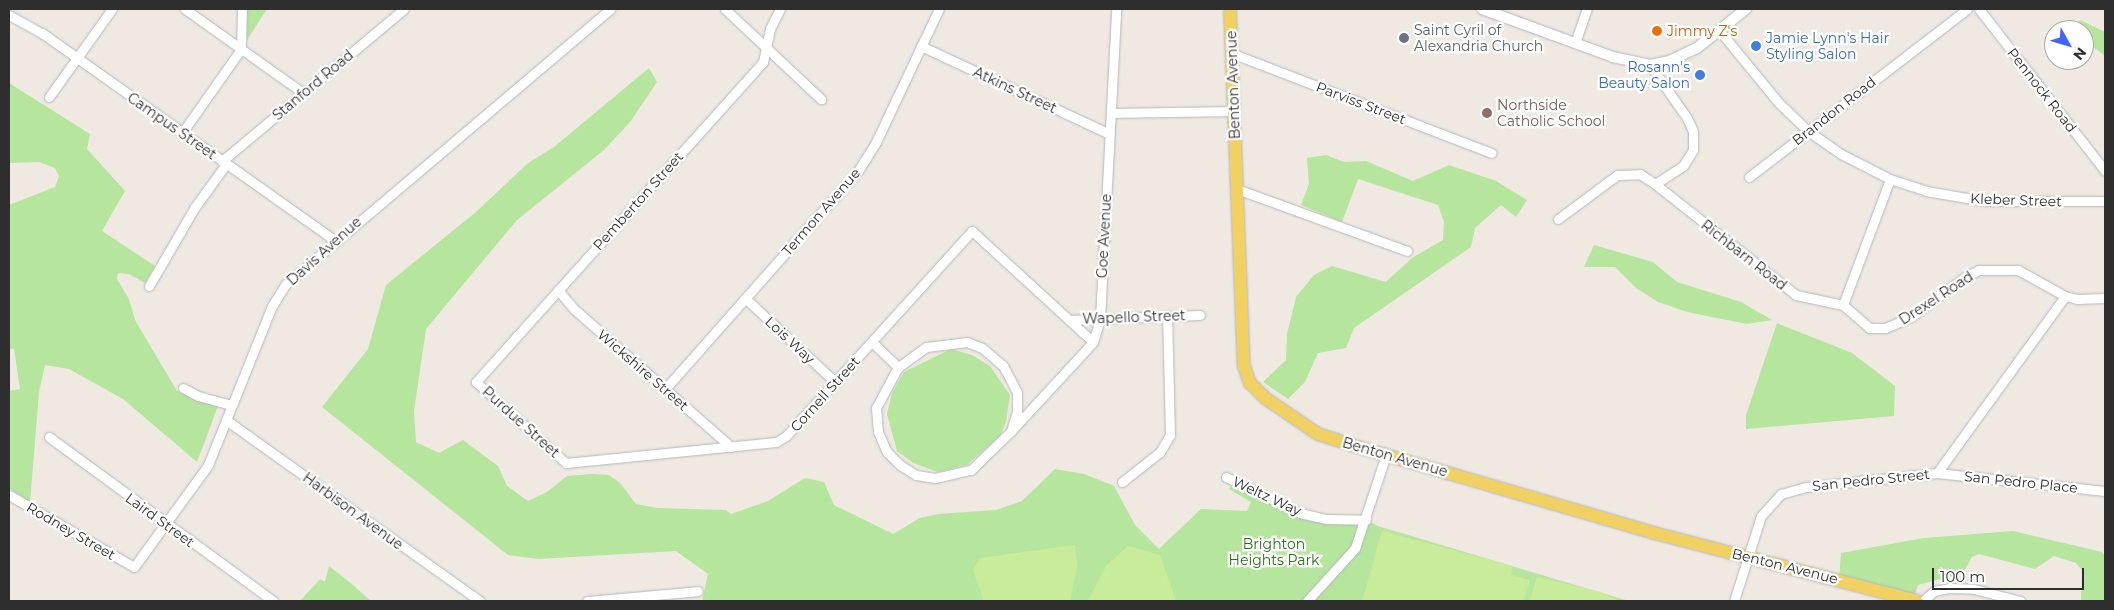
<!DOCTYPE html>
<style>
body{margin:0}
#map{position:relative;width:2114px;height:610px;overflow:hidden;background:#efe9e1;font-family:Montserrat,sans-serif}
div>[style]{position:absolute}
.green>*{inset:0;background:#b6e59e}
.pitch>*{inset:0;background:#c9ec9a}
.roads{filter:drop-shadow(0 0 1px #b4b7c1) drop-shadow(0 0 1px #b4b7c1)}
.minor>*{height:9px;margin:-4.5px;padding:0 4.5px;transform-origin:4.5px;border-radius:4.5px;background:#fff}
.tertiary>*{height:10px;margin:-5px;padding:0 5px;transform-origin:5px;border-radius:5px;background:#fff}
.primary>*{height:12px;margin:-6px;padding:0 6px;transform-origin:6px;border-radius:6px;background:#f2d163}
.dots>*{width:14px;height:14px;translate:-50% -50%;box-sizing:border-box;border:2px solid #fff;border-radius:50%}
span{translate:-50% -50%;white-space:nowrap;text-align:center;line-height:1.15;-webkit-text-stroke:4.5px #fff;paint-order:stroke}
.worship-label{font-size:14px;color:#5b616d}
.left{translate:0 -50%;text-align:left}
.food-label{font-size:14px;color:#c56008}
.shop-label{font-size:14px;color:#366cbe}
.right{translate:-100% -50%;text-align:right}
.street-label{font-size:14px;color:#2e2e2e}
.education-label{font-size:14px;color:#785e54}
.park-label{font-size:14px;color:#2c6e1b}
.frame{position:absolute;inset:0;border:10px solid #2e2e2e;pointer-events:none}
.north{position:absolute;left:2044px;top:20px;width:50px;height:50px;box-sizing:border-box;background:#fff;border:1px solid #ababab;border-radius:50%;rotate:129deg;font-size:14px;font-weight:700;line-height:20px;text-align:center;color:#2e2e2e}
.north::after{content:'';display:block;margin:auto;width:18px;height:22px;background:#4264fb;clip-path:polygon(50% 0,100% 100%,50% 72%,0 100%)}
.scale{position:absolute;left:1932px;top:568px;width:152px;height:22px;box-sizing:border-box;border:2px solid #2e2e2e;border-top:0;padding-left:6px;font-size:15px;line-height:18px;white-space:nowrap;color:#2e2e2e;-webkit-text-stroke:4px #fff;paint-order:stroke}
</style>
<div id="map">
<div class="green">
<div style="clip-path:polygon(242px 9px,267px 9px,241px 49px)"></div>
<div style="clip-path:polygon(2080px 20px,2105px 32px,2105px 56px,2084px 40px,2084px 30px,2070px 30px)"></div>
<div style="clip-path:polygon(649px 68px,657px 82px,630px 122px,604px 150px,517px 220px,426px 329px,414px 411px,416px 442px,439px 453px,463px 440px,498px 466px,507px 486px,528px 501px,547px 492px,567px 476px,592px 474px,609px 475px,621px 484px,636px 504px,657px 508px,726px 510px,731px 514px,768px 501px,805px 478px,824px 482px,834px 505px,893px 534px,920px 518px,938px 514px,996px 510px,1022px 501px,1055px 469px,1084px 474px,1114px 486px,1135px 525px,1159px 549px,1201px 509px,1247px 511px,1251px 502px,1229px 489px,1237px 475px,1297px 509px,1318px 514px,1358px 516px,1378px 526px,1629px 601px,702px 601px,708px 574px,676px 551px,538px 559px,508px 555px,322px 407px,368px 349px,386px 285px,476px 212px,528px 163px,554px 147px)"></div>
<div style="clip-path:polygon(9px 83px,90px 134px,87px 149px,125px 191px,102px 231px,155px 266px,145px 283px,129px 274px,118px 273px,117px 279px,129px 299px,135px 320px,177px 391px,218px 406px,197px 462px,123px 399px,69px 369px,45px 365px,39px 392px,30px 503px,9px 488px,9px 391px,20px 389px,14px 349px,9px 349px,9px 205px,55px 187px,59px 176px,55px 168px,39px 162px,9px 163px)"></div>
<div style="clip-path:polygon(1326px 155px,1344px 162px,1366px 161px,1413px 181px,1449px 165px,1496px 181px,1527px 200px,1516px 217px,1501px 205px,1475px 228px,1471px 247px,1354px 328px,1346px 348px,1318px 353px,1305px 382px,1288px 399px,1263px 382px,1286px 360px,1287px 334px,1296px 297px,1314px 275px,1332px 266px,1386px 282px,1412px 258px,1443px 240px,1444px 222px,1438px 205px,1358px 179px,1342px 222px,1301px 205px,1309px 184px,1307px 158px)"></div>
<div style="clip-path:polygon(1594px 245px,1653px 262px,1677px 282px,1741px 302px,1772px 320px,1747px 324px,1687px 312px,1658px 302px,1636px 288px,1615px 267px,1584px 267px)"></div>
<div style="clip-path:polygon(1777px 323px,1852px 353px,1895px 386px,1894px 416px,1746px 429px,1746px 415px)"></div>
<div style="clip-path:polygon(951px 349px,972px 355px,990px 366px,1010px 395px,1006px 422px,1000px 436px,967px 465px,938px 472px,913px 463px,897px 451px,887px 414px,892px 393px,904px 372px)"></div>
<div style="clip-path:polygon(2013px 531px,2102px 552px,2105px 556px,2105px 601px,2081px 601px,2082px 570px,2076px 563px,2054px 556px,2035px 569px,1979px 554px,1972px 557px,1963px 573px,1918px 585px,1913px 600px,1839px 580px,1841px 553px,1924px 538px)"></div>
<div style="clip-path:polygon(329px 566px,352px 584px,371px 601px,300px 601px,320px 579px,325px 582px)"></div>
</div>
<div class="pitch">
<div style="clip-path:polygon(1382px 531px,1513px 566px,1511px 575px,1530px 580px,1524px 601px,1362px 601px)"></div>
<div style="clip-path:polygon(1075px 545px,1077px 567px,1070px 601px,984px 601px,973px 570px,980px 558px)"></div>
<div style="clip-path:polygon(1128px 546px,1160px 555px,1176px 601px,1088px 601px,1106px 566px)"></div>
<div style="clip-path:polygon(1537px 577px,1601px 592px,1620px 601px,1530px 601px)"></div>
</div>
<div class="roads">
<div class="minor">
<div style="left:185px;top:9px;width:145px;rotate:35.4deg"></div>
<div style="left:725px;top:9px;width:132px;rotate:43.2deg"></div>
<div style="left:780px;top:9px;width:22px;rotate:117deg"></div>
<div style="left:770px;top:29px;width:34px;rotate:102deg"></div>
<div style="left:763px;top:62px;width:430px;rotate:131.9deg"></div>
<div style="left:476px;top:382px;width:121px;rotate:42deg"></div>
<div style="left:566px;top:463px;width:211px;rotate:-5.7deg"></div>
<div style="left:776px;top:442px;width:12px;rotate:-31deg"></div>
<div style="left:786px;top:436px;width:277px;rotate:-47.8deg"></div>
<div style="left:972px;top:231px;width:164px;rotate:42.5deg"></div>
<div style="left:1979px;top:9px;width:205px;rotate:52.1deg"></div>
<div style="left:9px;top:15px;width:38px;rotate:29deg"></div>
<div style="left:42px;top:33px;width:358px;rotate:35.3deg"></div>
<div style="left:1719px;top:30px;width:93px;rotate:50.7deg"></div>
<div style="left:1778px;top:102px;width:42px;rotate:44deg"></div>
<div style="left:1808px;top:131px;width:40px;rotate:34.9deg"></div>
<div style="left:1841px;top:154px;width:55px;rotate:27deg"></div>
<div style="left:1890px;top:179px;width:38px;rotate:18deg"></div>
<div style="left:1926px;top:191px;width:59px;rotate:9.8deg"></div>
<div style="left:1984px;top:201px;width:121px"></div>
<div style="left:1575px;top:43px;width:36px;rotate:-71deg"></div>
<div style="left:921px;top:46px;width:208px;rotate:25deg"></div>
<div style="left:1231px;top:53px;width:279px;rotate:21deg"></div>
<div style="left:49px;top:97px;width:108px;rotate:-54.4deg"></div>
<div style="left:1111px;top:113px;width:123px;rotate:-0.9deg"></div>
<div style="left:182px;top:133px;width:103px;rotate:-54.9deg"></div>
<div style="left:241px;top:49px;width:40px;rotate:-88.6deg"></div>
<div style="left:222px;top:161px;width:237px;rotate:-39.9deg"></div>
<div style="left:1749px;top:177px;width:275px;rotate:-37.6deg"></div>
<div style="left:1890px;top:179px;width:134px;rotate:110.5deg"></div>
<div style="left:1843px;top:305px;width:35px;rotate:41deg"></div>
<div style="left:1869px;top:328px;width:16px"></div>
<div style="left:1885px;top:328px;width:28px;rotate:-23deg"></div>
<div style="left:1911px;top:317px;width:67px;rotate:-36.5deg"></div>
<div style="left:1965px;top:277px;width:16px;rotate:-27deg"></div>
<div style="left:1979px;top:270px;width:39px"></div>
<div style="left:2018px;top:270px;width:54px;rotate:29deg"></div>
<div style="left:2065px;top:296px;width:12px;rotate:14deg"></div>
<div style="left:2077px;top:299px;width:28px;rotate:-2deg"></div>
<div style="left:1655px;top:184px;width:179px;rotate:38.2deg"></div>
<div style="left:1796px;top:295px;width:48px;rotate:12deg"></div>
<div style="left:1237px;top:189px;width:181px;rotate:20deg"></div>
<div style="left:1558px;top:219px;width:74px;rotate:-36.7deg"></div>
<div style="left:1617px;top:175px;width:23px;rotate:-2deg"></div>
<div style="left:1640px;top:174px;width:18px;rotate:34deg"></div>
<div style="left:1655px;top:184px;width:33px;rotate:-33deg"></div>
<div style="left:1683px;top:166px;width:19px;rotate:-58deg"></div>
<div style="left:1693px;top:150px;width:19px;rotate:-90deg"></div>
<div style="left:1693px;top:131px;width:14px;rotate:-115deg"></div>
<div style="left:1687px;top:118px;width:65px;rotate:-124.9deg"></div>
<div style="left:149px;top:286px;width:91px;rotate:-59.8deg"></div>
<div style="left:195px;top:207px;width:53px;rotate:-54.2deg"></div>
<div style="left:558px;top:290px;width:25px;rotate:50deg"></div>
<div style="left:574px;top:309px;width:209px;rotate:41.3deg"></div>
<div style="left:745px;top:298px;width:123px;rotate:43deg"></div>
<div style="left:1069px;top:320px;width:131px;rotate:-2.2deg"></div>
<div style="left:872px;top:342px;width:36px;rotate:44deg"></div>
<div style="left:183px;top:388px;width:17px;rotate:28deg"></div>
<div style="left:198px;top:396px;width:35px;rotate:15deg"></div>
<div style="left:665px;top:389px;width:291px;rotate:-48.5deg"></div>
<div style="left:858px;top:171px;width:34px;rotate:-58deg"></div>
<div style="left:876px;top:142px;width:147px;rotate:-64.7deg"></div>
<div style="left:226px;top:420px;width:312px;rotate:35.5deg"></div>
<div style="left:1011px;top:431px;width:21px;rotate:-73deg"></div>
<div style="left:1017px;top:411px;width:19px;rotate:-90deg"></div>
<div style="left:1017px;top:392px;width:30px;rotate:-118deg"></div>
<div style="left:1003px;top:366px;width:28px;rotate:-139deg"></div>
<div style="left:982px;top:348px;width:16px;rotate:-158deg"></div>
<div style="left:967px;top:342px;width:41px;rotate:173deg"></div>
<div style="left:926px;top:347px;width:34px;rotate:144deg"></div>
<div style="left:898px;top:367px;width:47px;rotate:118.2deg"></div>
<div style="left:876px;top:408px;width:24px;rotate:85deg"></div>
<div style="left:878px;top:432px;width:22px;rotate:66deg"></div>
<div style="left:887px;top:452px;width:18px;rotate:45deg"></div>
<div style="left:900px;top:465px;width:19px;rotate:32deg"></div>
<div style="left:916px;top:475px;width:19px;rotate:9deg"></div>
<div style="left:935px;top:478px;width:37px;rotate:-13deg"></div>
<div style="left:971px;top:470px;width:56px;rotate:-44.3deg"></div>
<div style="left:1011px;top:431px;width:121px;rotate:-47.3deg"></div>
<div style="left:1093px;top:342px;width:24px;rotate:-73deg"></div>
<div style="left:1100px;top:319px;width:310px;rotate:-87deg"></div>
<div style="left:49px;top:437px;width:278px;rotate:36.2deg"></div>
<div style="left:1937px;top:473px;width:169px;rotate:6.1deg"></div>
<div style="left:1226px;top:477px;width:82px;rotate:25.9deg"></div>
<div style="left:1300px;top:513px;width:28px;rotate:13deg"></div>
<div style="left:1327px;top:519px;width:39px;rotate:1deg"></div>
<div style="left:1122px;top:482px;width:48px;rotate:-38.3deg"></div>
<div style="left:1160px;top:452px;width:20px;rotate:-60deg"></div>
<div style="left:1170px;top:435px;width:119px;rotate:-91.4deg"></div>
<div style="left:9px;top:495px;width:144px;rotate:29.9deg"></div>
<div style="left:134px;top:567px;width:126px;rotate:-54deg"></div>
<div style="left:208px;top:465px;width:171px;rotate:-68.1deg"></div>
<div style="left:272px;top:306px;width:26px;rotate:-58deg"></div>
<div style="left:286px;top:284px;width:425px;rotate:-40.3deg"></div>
<div style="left:587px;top:601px;width:111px;rotate:-5.1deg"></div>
<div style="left:1307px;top:601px;width:72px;rotate:-47.8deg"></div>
<div style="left:1355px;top:548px;width:98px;rotate:-71.6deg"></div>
<div style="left:1734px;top:601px;width:89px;rotate:-72.4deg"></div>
<div style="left:1761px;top:516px;width:30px;rotate:-48deg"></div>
<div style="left:1781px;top:494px;width:26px;rotate:-16deg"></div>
<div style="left:1806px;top:487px;width:132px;rotate:-6.1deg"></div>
<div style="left:1937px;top:473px;width:218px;rotate:-54.1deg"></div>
<div style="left:1923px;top:601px;width:15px;rotate:-42deg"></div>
<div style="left:1934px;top:591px;width:16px;rotate:-11deg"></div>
<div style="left:1950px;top:588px;width:24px;rotate:2deg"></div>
<div style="left:1974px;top:589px;width:48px;rotate:14.6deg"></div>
</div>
<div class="tertiary">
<div style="left:1482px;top:9px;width:140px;rotate:20.1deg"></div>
<div style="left:1613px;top:57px;width:38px;rotate:12deg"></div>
<div style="left:1650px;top:65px;width:19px;rotate:-12deg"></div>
<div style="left:1669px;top:61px;width:31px;rotate:-25deg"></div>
<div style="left:1697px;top:48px;width:63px;rotate:-38.5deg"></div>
</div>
<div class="primary">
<div style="left:1230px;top:9px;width:357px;rotate:87.8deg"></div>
<div style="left:1244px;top:366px;width:18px;rotate:71deg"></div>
<div style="left:1250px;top:383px;width:21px;rotate:45deg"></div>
<div style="left:1265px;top:398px;width:64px;rotate:34.2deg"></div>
<div style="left:1318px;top:434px;width:35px;rotate:18deg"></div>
<div style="left:1351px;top:445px;width:316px;rotate:16.2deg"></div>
<div style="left:1654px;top:533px;width:271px;rotate:14.5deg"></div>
</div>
</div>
<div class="dots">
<div style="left:1657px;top:31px;background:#e8710a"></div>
<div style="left:1404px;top:38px;background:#6b7280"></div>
<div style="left:1756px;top:46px;background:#3f7fe0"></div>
<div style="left:1700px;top:75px;background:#3f7fe0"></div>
<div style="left:1487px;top:113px;background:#8d6e63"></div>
</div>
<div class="worship-label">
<span class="left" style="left:1414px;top:38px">Saint Cyril of<br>Alexandria Church</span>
</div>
<div class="food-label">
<span class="left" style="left:1667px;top:31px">Jimmy Z's</span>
</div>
<div class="shop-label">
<span class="left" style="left:1766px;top:46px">Jamie Lynn's Hair<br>Styling Salon</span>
<span class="right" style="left:1690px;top:75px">Rosann's<br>Beauty Salon</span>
</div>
<div class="street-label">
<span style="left:313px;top:85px;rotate:-40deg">Stanford Road</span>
<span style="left:1233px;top:85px;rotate:-92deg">Benton Avenue</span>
<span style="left:1015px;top:90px;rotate:25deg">Atkins Street</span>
<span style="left:2042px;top:90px;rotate:52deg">Pennock Road</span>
<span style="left:1361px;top:103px;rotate:21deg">Parviss Street</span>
<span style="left:1834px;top:111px;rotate:-38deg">Brandon Road</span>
<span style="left:172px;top:126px;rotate:35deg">Campus Street</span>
<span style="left:2016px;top:200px;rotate:2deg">Kleber Street</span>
<span style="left:638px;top:201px;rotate:-48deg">Pemberton Street</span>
<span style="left:821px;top:212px;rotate:-49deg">Termon Avenue</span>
<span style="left:1104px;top:236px;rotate:-87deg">Goe Avenue</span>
<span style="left:324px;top:251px;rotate:-42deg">Davis Avenue</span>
<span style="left:1744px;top:255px;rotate:38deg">Richbarn Road</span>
<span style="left:1936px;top:298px;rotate:-33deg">Drexel Road</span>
<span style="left:1134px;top:317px;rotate:-2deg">Wapello Street</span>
<span style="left:790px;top:340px;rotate:43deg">Lois Way</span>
<span style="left:643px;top:370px;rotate:41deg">Wickshire Street</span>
<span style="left:825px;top:394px;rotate:-48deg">Cornell Street</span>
<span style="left:521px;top:422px;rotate:42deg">Purdue Street</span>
<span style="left:1395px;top:457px;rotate:16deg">Benton Avenue</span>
<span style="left:1871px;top:480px;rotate:-6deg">San Pedro Street</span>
<span style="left:2021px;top:482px;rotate:6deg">San Pedro Place</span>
<span style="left:1267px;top:496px;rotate:25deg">Weltz Way</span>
<span style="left:353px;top:511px;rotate:36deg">Harbison Avenue</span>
<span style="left:160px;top:520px;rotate:36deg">Laird Street</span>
<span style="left:71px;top:531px;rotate:30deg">Rodney Street</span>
<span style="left:1785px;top:566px;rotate:14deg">Benton Avenue</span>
</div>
<div class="education-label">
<span class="left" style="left:1497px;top:113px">Northside<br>Catholic School</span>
</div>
<div class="park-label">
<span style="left:1274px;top:552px">Brighton<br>Heights Park</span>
</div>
<div class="frame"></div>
<div class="north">N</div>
<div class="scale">100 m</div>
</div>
